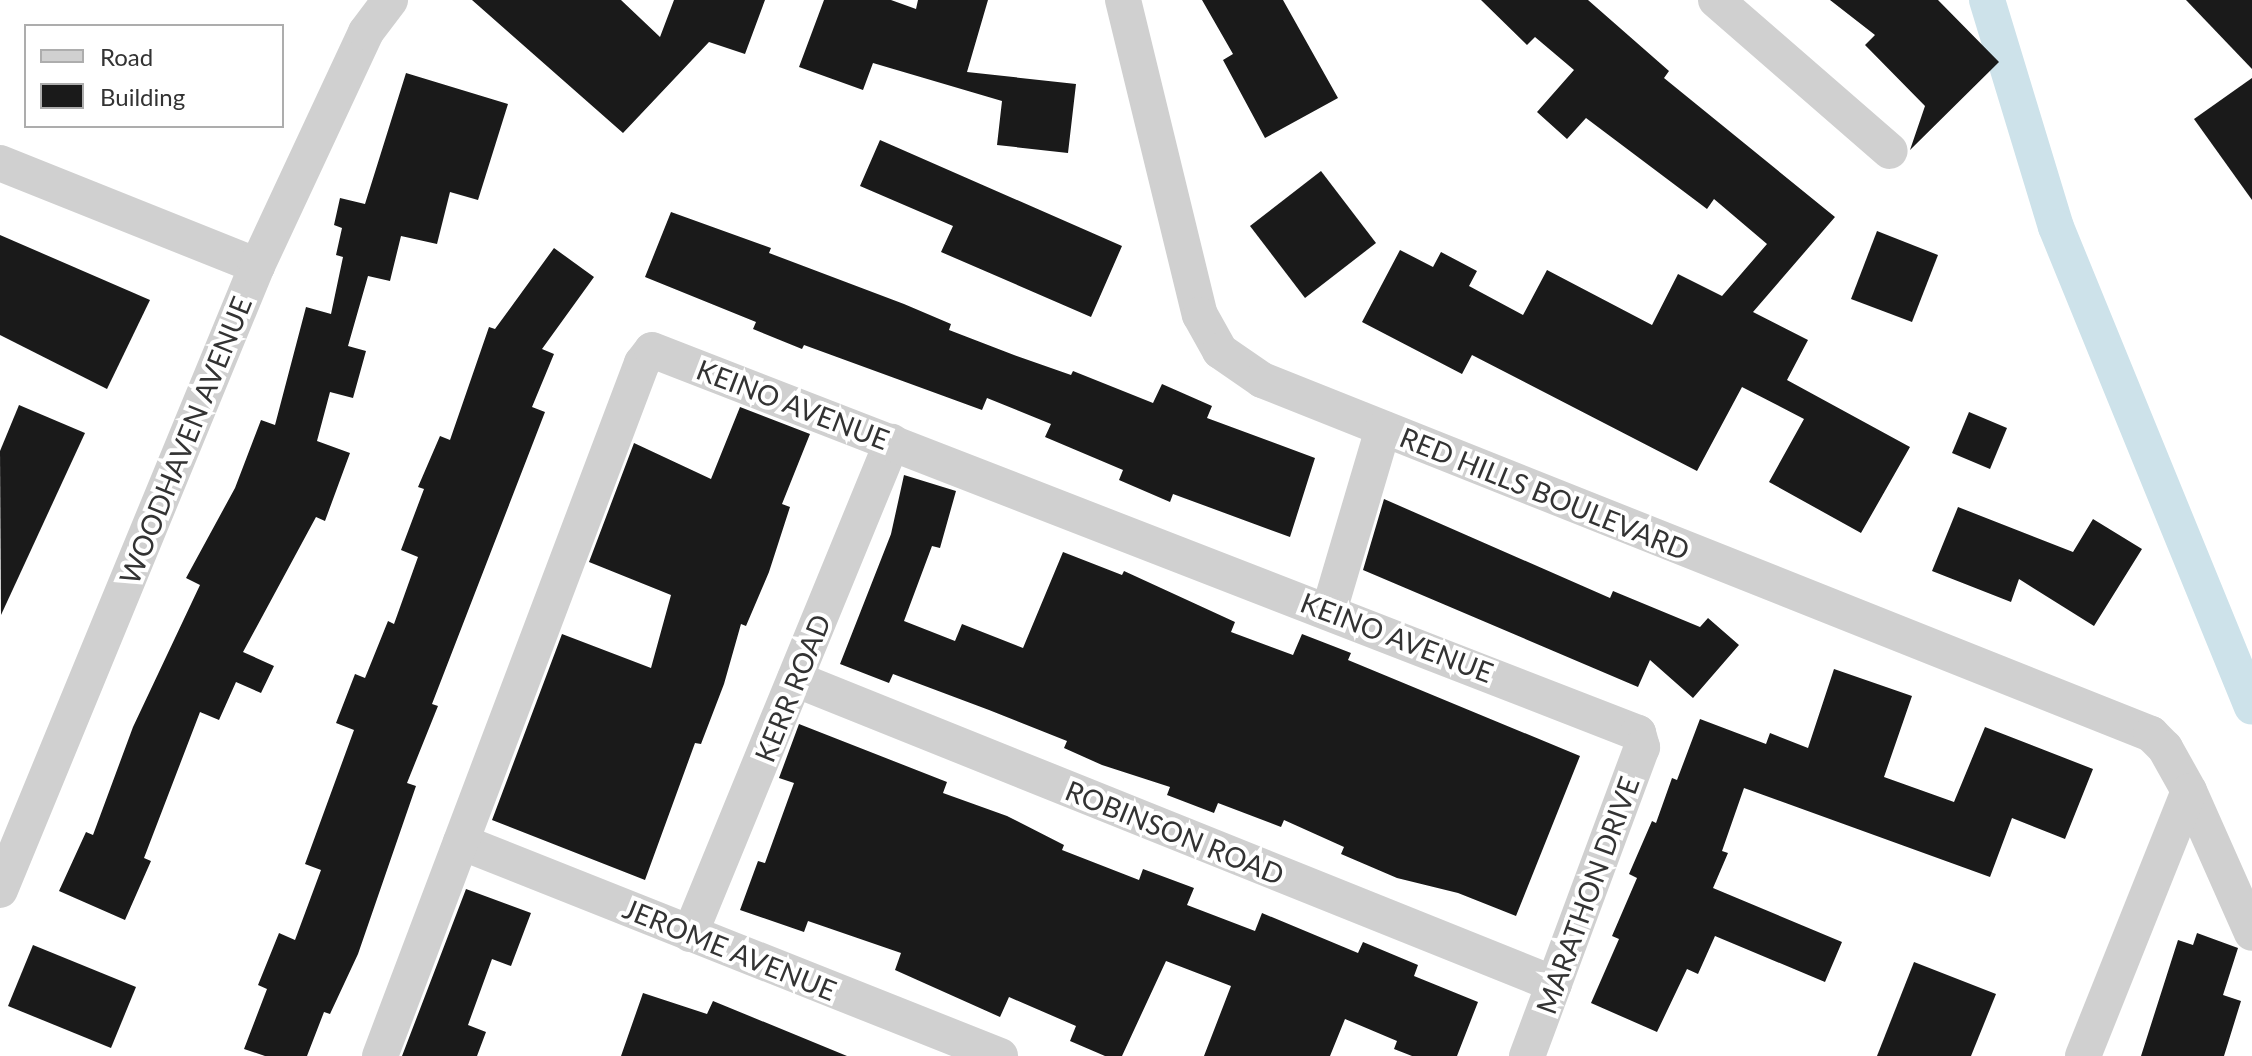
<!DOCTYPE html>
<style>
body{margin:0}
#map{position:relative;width:2252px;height:1056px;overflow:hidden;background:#fff;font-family:Lato,sans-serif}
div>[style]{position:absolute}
.canal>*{height:36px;margin:-18px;padding:0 18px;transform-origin:18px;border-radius:18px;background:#cde2ea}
.building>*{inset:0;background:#1a1a1a}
.minor>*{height:36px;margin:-18px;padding:0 18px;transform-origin:18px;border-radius:18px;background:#d0d0d0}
span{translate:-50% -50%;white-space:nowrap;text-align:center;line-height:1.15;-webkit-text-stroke:8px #fff;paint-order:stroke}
.street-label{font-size:28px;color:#333}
.legend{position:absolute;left:24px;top:24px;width:260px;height:104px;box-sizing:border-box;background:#fff;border:2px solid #adadad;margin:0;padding:10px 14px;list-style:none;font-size:24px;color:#333}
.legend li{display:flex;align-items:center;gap:16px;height:40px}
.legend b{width:40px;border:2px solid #adadad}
</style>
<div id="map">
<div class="canal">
<div style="left:1987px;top:0;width:237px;rotate:73.1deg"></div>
<div style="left:2056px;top:227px;width:518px;rotate:67.79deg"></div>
</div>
<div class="building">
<div style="clip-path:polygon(472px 0,621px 0,660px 37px,674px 0,765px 0,745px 54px,709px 42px,623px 133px)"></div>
<div style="clip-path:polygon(824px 0,891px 0,916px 9px,918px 0,988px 0,967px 72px,1076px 84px,1068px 153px,997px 145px,1002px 101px,873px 63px,863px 90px,799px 67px)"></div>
<div style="clip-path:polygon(1202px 0,1283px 0,1338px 98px,1265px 138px,1223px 60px,1233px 54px)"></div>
<div style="clip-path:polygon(1481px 0,1588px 0,1669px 71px,1664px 78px,1835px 217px,1753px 312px,1808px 340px,1787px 380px,1910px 447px,1861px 533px,1769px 482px,1804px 419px,1742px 387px,1697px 471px,1472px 355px,1462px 374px,1362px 322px,1400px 250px,1433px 267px,1441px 252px,1477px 271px,1469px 286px,1523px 315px,1547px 270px,1652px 325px,1678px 274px,1722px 296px,1767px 244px,1714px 199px,1707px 209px,1586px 118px,1567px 139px,1537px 112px,1574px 70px,1535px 37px,1527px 45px)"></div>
<div style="clip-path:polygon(1830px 0,1938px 0,1999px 62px,1910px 150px,1925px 106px,1865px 45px,1875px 35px)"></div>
<div style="clip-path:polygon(2186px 0,2252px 0,2252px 69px)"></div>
<div style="clip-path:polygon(406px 73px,508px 104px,478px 200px,450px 192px,437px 244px,401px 236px,390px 281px,368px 276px,348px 346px,366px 351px,353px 398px,330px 392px,317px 441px,350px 453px,325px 521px,316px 517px,243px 652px,274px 666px,261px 693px,236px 682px,219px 720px,200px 712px,144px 858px,151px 861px,125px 920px,59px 891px,86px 832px,93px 835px,133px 727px,200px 585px,186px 578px,235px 488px,261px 420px,275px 425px,306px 307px,331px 314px,343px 257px,336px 255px,342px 228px,334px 225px,340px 198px,365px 204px)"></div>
<div style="clip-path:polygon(2252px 78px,2252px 200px,2194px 119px)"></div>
<div style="clip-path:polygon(880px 140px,1122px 246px,1091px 317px,941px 252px,953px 226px,860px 186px)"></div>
<div style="clip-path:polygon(1321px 171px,1376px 243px,1305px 298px,1250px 226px)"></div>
<div style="clip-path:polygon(671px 212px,771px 248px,769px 253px,904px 304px,951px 324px,949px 330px,1014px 355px,1071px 375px,1073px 371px,1153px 403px,1162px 384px,1212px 406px,1207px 418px,1315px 458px,1290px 537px,1173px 494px,1170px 502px,1119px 480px,1123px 470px,1045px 437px,1051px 424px,987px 398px,982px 410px,804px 345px,802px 349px,753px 329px,756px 322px,645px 277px)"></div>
<div style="clip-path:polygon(1877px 231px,1938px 255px,1912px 322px,1851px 299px)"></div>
<div style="clip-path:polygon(0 235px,150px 300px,107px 389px,0 335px)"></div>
<div style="clip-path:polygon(554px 248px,594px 277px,542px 349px,554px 354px,532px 407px,545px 412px,432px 704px,438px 706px,407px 783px,416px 786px,358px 954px,330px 1014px,324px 1012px,307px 1056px,265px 1056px,244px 1049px,267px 989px,258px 985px,279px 933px,295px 940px,321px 870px,305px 864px,354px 730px,336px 723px,355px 674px,365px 678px,388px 621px,394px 624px,418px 557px,401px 550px,424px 489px,418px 487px,440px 436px,450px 440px,489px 327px,495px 329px)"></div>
<div style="clip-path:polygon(19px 405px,85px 433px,1px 615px,0 451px)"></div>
<div style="clip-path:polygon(740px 407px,810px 434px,782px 504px,790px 507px,769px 572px,746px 626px,741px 624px,724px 684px,701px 744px,695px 743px,645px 880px,492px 820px,562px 634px,651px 668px,671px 595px,589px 562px,634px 443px,711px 479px)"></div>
<div style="clip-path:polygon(1969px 412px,2007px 428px,1990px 469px,1952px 453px)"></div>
<div style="clip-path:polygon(904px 475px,956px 491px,940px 548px,932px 546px,904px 621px,955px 641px,962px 624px,1023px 648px,1063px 552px,1122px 575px,1124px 571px,1235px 622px,1231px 632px,1293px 655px,1302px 634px,1351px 653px,1348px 660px,1580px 756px,1516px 916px,1458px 893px,1397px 878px,1341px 854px,1344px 847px,1284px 820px,1281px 827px,1218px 803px,1214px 813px,1167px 795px,1170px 787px,1102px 765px,1064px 748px,1067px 741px,989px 710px,893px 674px,889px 683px,840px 664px,891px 534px)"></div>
<div style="clip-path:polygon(1384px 499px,1610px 598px,1613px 591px,1700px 627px,1708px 618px,1739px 645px,1693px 698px,1650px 660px,1638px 687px,1363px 570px)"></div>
<div style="clip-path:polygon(1958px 507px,2073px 552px,2093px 519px,2142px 549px,2094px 626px,2019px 579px,2011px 602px,1932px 571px)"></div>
<div style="clip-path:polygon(1834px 669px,1912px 696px,1884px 777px,1954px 802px,1985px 727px,2093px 769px,2065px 839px,2012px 818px,1990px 877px,1744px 788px,1722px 851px,1728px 853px,1713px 888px,1842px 942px,1825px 982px,1715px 936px,1698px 974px,1687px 969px,1657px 1032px,1591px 1003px,1619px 939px,1612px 936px,1637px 878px,1629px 874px,1652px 821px,1656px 823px,1672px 778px,1677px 780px,1700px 719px,1766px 744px,1770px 733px,1808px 748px)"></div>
<div style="clip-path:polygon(799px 724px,947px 782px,943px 793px,1007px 816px,1064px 845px,1062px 850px,1139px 880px,1143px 869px,1194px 888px,1187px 905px,1255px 931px,1262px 913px,1358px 953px,1363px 942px,1418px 965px,1414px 976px,1478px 1002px,1457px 1056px,1412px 1056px,1394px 1049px,1397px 1041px,1345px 1019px,1330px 1056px,1204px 1056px,1231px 986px,1166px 961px,1122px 1056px,1105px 1056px,1070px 1041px,1076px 1026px,1009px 997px,1000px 1017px,895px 970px,901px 953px,808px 921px,804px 932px,740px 910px,758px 861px,765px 863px,794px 783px,779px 778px)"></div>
<div style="clip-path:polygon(466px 889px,531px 913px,511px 966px,492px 959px,468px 1025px,486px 1032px,477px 1056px,402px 1056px)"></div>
<div style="clip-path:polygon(2197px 933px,2238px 948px,2223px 995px,2241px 1001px,2224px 1056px,2141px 1056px,2178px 940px,2193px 945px)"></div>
<div style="clip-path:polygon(33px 945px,136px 987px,111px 1048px,8px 1006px)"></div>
<div style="clip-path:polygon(1914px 962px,1996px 994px,1971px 1056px,1877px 1056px)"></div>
<div style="clip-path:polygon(643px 993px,707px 1014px,713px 1001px,847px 1056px,621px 1056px)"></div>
</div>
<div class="minor">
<div style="left:1123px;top:0;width:324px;rotate:76.3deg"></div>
<div style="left:1200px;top:315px;width:41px;rotate:60.9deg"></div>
<div style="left:1220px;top:351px;width:51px;rotate:34.6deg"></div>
<div style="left:1262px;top:380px;width:957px;rotate:21.71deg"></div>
<div style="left:2151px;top:734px;width:20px;rotate:45deg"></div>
<div style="left:2165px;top:748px;width:49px;rotate:60.8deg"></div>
<div style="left:2189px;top:791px;width:155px;rotate:66.1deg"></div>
<div style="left:1716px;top:0;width:230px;rotate:41deg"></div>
<div style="left:0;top:163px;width:277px;rotate:21.8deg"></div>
<div style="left:1329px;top:611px;width:190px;rotate:-73.5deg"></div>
<div style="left:795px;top:679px;width:818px;rotate:21.89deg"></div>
<div style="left:461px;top:842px;width:580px;rotate:21.65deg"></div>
<div style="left:0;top:890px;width:675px;rotate:-67.62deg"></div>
<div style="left:257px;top:266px;width:258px;rotate:-65deg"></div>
<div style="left:366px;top:32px;width:40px;rotate:-53deg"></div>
<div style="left:690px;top:934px;width:532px;rotate:-67.68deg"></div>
<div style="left:380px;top:1056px;width:741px;rotate:-69.29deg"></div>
<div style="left:642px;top:363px;width:16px;rotate:-52deg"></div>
<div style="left:652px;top:350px;width:1058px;rotate:21.23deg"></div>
<div style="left:1638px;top:733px;width:15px;rotate:74deg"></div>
<div style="left:1642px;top:747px;width:330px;rotate:110.4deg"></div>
<div style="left:2083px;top:1056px;width:285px;rotate:-68.2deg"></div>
</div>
<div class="street-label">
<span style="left:793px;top:404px;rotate:21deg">KEINO AVENUE</span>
<span style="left:185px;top:440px;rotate:-68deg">WOODHAVEN AVENUE</span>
<span style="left:1545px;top:493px;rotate:22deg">RED HILLS BOULEVARD</span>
<span style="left:1397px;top:637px;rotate:21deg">KEINO AVENUE</span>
<span style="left:792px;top:688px;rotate:-68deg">KERR ROAD</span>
<span style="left:1175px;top:832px;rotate:22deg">ROBINSON ROAD</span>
<span style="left:1587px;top:895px;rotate:-70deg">MARATHON DRIVE</span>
<span style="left:730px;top:949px;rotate:22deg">JEROME AVENUE</span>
</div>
<ul class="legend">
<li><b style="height:10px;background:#d0d0d0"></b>Road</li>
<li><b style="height:22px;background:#1a1a1a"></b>Building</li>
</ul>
</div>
